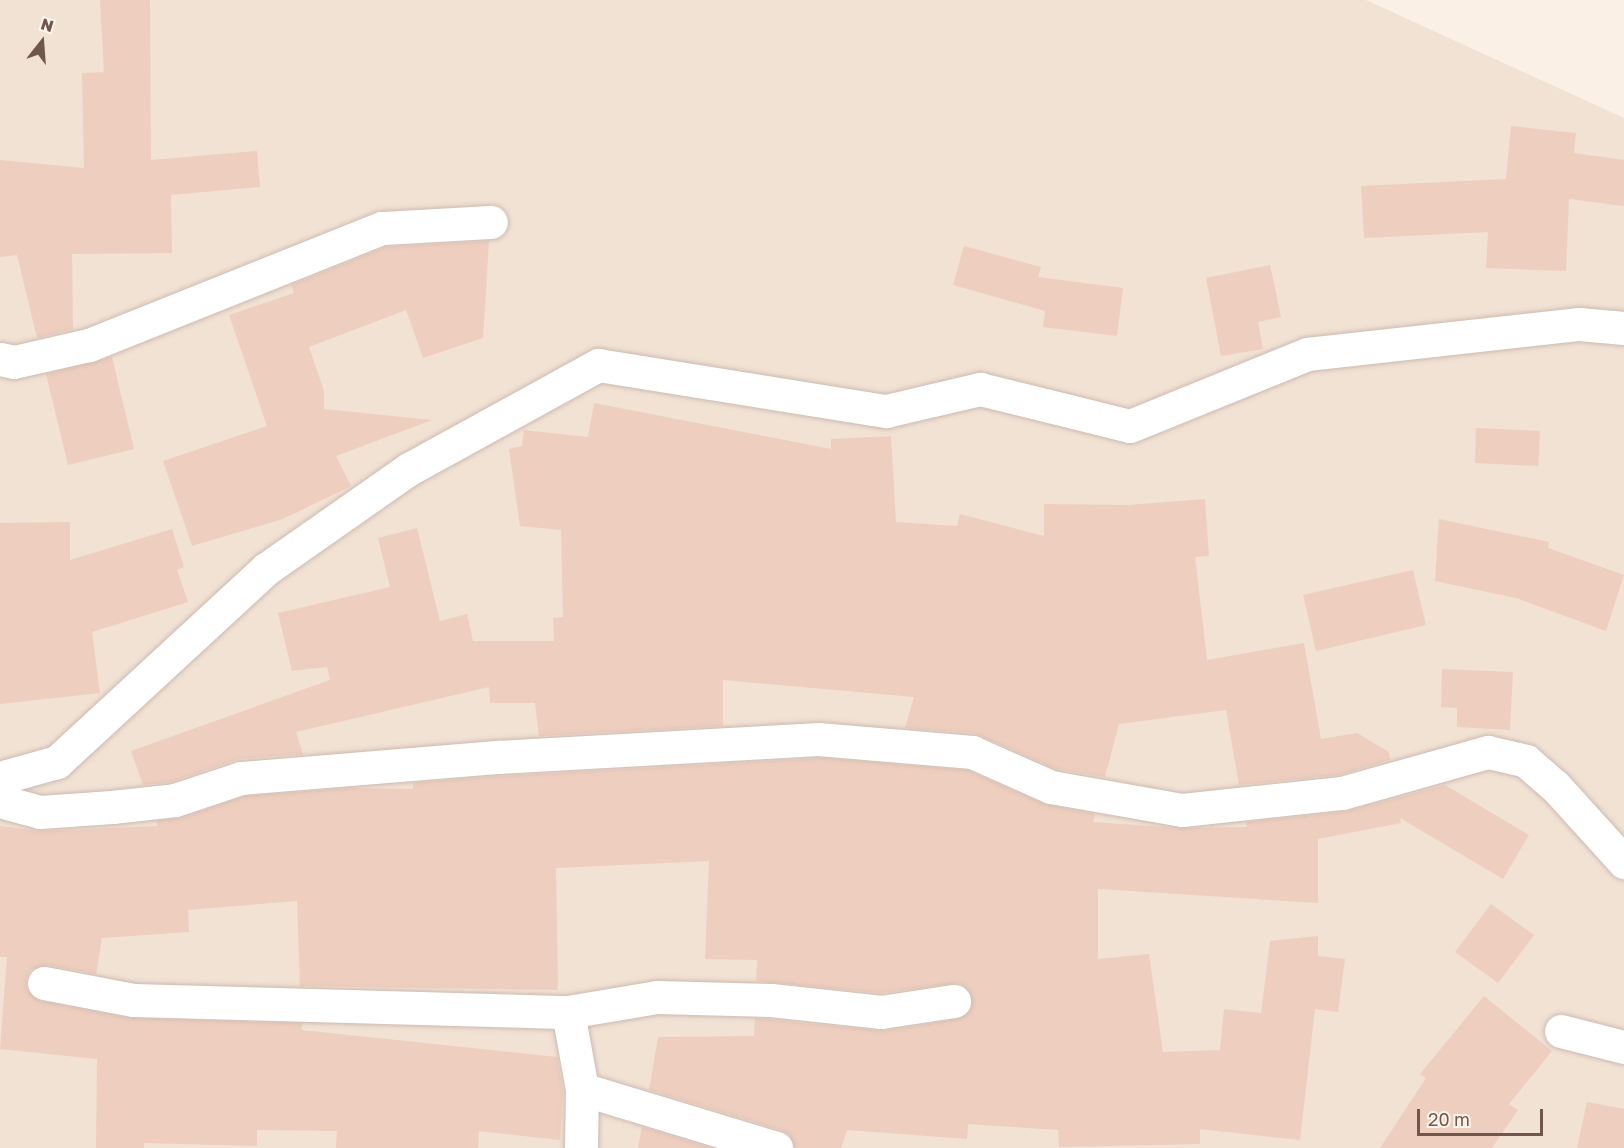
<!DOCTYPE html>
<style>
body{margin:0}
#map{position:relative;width:1624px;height:1148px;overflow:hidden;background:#faf0e5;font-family:"Golos Text",sans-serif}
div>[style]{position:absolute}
.residential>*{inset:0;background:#f1e2d4}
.building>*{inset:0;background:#eecebf}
.roads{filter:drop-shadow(0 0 2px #cdbaaf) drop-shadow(0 0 2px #cdbaaf)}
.street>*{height:33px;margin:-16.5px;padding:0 16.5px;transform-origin:16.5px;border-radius:16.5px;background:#fff}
span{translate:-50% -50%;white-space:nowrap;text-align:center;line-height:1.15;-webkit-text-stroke:5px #fdf5eb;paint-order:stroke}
.north{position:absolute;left:12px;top:12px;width:60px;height:60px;-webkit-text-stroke:4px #fdf5eb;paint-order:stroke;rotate:17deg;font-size:16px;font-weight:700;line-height:24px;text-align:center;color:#71564c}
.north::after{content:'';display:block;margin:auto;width:21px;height:27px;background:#71564c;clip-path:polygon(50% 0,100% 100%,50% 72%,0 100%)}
.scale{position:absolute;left:1417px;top:1109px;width:126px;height:27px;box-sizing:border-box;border:3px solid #71564c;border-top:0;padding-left:8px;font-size:18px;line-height:21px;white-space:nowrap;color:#71564c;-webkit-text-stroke:4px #fdf5eb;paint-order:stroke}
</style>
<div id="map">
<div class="residential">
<div style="clip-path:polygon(0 0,1366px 0,1624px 118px,1624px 1148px,0 1148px)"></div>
</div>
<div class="building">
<div style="clip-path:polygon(100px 0,150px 0,151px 160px,257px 151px,260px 187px,171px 195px,172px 253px,72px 254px,73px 329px,37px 338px,17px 255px,0 257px,0 160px,84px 168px,82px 73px,104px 72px)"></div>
<div style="clip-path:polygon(1511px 126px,1576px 133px,1574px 153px,1624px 160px,1624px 206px,1569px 199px,1566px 271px,1486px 268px,1488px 232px,1364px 238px,1361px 186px,1506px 179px)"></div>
<div style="clip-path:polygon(489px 241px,483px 338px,423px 358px,406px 310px,309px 347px,324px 391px,324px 409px,432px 420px,336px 456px,351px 486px,283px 519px,192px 546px,163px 461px,267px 426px,229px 315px,294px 293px,291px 285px,386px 247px)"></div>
<div style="clip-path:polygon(964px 246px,1041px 267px,1038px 277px,1123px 288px,1117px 336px,1043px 327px,1045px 311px,953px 285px)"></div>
<div style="clip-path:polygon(1270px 265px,1281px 317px,1258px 322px,1263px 349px,1221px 356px,1206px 278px)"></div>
<div style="clip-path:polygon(112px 357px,134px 449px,68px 465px,46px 374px)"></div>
<div style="clip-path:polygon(594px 403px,831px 449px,831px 439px,891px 436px,896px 522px,957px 526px,960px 514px,1044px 536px,1044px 504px,1128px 505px,1205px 499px,1209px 556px,1195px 557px,1207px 660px,1304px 643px,1321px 739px,1357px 733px,1389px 752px,1390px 760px,1338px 775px,1239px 785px,1226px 710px,1119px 724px,1105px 777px,1056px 769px,974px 733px,905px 728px,914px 697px,723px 680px,723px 726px,539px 736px,535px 703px,490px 703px,489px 687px,296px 732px,303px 754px,239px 759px,171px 782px,143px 785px,131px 751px,330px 680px,327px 667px,292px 671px,278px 613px,390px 587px,378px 538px,417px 528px,440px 621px,467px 614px,473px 641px,554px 641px,553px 618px,563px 617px,561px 530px,520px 526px,509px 449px,522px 446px,524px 430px,588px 437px)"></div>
<div style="clip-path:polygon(1476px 428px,1540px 431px,1538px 466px,1475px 463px)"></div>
<div style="clip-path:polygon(1439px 519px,1549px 542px,1548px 548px,1624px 575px,1606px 631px,1516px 598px,1435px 581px)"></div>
<div style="clip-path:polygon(70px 522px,70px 560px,172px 529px,184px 567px,177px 570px,188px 602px,92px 632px,100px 693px,0 704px,0 523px)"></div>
<div style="clip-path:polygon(1413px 570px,1426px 625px,1316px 651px,1303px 595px)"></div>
<div style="clip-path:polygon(1442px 669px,1513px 672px,1510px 730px,1457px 727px,1457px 708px,1441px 707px)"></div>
<div style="clip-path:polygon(823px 758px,967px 770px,1044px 804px,1095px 814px,1093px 822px,1179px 828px,1247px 827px,1246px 822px,1344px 812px,1445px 785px,1529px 835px,1503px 879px,1400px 818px,1401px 823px,1318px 839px,1318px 903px,1098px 889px,1098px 959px,1149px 954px,1163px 1052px,1220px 1050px,1224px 1009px,1261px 1013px,1270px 941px,1318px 936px,1318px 956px,1345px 959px,1338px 1012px,1315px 1009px,1300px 1140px,1200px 1129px,1200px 1144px,1059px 1147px,1058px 1130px,968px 1124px,967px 1139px,847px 1130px,841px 1148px,794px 1148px,790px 1136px,781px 1130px,649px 1090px,658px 1037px,754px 1036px,755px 1018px,884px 1031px,957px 1019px,972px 1007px,969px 990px,960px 983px,881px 993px,756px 981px,757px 960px,705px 959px,709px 861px,556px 868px,558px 990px,300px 986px,297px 901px,188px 910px,189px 932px,102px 938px,96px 974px,47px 965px,30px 970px,26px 979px,27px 990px,40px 1001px,130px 1018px,302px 1023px,302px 1030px,557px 1057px,563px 1091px,560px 1140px,479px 1131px,478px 1148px,336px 1148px,337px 1131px,257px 1130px,257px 1146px,144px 1143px,144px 1148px,96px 1148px,97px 1059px,0 1049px,7px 957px,0 957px,0 826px,41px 831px,158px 826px,156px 821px,181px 818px,245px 796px,351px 788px,413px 789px,413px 783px,487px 777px)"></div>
<div style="clip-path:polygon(1491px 904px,1534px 935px,1498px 983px,1455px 952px)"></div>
<div style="clip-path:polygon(1484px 996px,1552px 1051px,1509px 1104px,1518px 1110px,1492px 1148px,1380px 1148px,1426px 1078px,1420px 1074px)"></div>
<div style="clip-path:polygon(1587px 1102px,1624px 1109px,1624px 1148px,1577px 1148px)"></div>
<div style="clip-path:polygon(642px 1127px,712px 1148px,638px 1148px)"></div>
</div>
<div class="roads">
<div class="street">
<div style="left:0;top:359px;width:14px;rotate:12deg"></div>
<div style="left:14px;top:362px;width:77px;rotate:-12.8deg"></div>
<div style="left:89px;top:345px;width:315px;rotate:-21.8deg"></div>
<div style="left:382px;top:228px;width:109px;rotate:-3.2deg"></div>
<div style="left:0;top:778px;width:59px;rotate:-15.7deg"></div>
<div style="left:57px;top:762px;width:284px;rotate:-42.7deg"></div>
<div style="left:266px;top:569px;width:174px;rotate:-35deg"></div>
<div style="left:409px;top:469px;width:216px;rotate:-28.8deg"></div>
<div style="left:598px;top:365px;width:292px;rotate:9.1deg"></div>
<div style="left:886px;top:411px;width:97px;rotate:-13.2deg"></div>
<div style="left:980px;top:389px;width:154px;rotate:13.9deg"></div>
<div style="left:1130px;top:426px;width:191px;rotate:-22.1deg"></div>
<div style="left:1307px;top:354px;width:274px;rotate:-6.3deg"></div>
<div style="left:1579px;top:324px;width:45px;rotate:5.1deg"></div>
<div style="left:0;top:801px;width:41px;rotate:15.4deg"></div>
<div style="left:40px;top:812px;width:72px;rotate:-4deg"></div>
<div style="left:112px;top:807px;width:63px;rotate:-6.3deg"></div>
<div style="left:175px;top:800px;width:70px;rotate:-18.4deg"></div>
<div style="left:241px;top:778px;width:258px;rotate:-4.7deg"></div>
<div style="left:498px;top:757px;width:321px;rotate:-3.2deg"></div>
<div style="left:818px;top:739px;width:155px;rotate:4.8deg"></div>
<div style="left:972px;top:752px;width:86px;rotate:23.9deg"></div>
<div style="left:1051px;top:787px;width:133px;rotate:10deg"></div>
<div style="left:1182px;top:810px;width:161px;rotate:-6.1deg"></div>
<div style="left:1342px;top:793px;width:152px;rotate:-15.7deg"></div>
<div style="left:1488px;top:752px;width:39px;rotate:13deg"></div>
<div style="left:1526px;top:761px;width:38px;rotate:41deg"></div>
<div style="left:1555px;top:786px;width:103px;rotate:47.8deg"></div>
<div style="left:44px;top:983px;width:91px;rotate:10.8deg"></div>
<div style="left:133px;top:1000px;width:435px;rotate:1.6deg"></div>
<div style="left:568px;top:1012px;width:90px;rotate:-9.6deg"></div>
<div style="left:657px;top:997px;width:114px;rotate:1.5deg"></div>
<div style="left:771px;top:1000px;width:111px;rotate:6.2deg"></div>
<div style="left:881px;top:1012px;width:74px;rotate:-8.6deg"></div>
<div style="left:568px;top:1012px;width:78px;rotate:79.7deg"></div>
<div style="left:582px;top:1089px;width:59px;rotate:91deg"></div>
<div style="left:1561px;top:1031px;width:65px;rotate:14.3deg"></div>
<div style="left:582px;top:1089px;width:203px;rotate:16.9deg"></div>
</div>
</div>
<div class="north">N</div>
<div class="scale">20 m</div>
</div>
